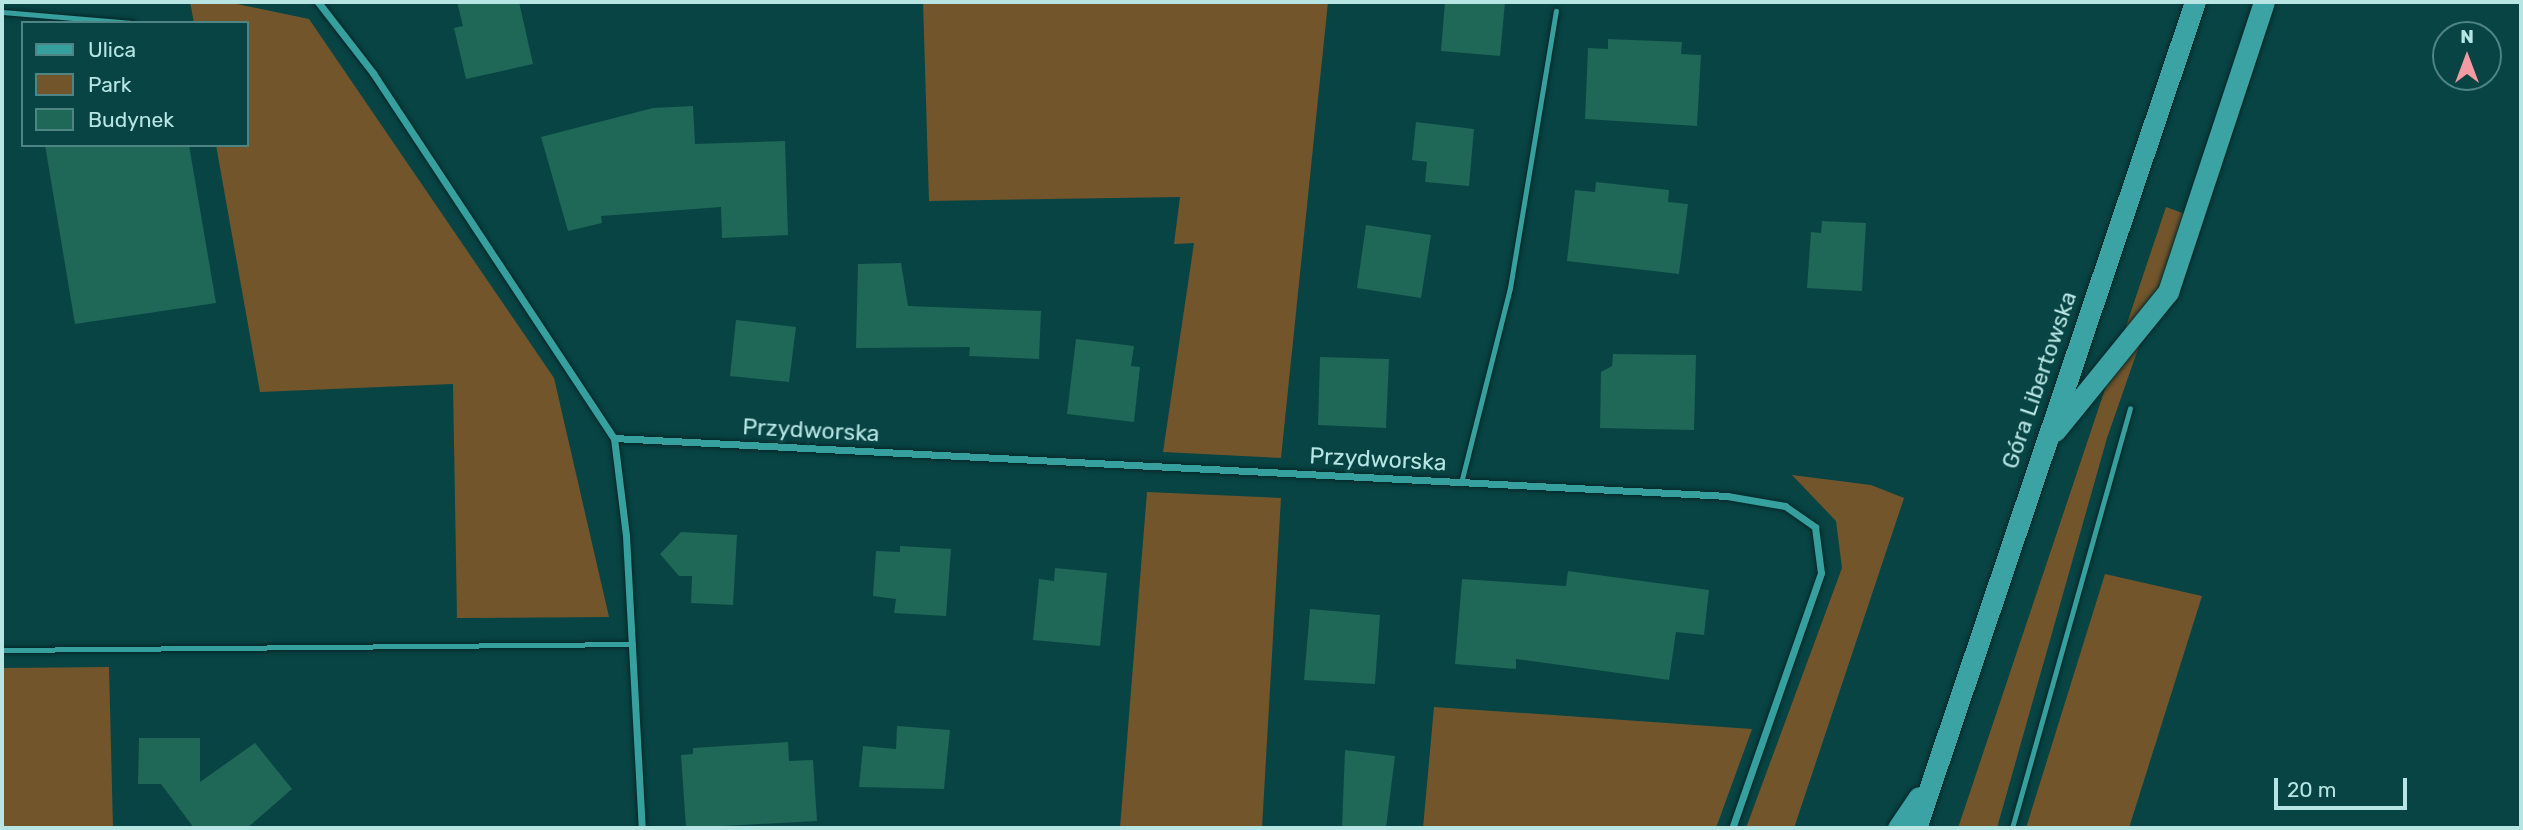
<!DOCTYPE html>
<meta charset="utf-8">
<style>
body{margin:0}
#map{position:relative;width:2523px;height:830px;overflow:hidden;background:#084444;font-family:Rubik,sans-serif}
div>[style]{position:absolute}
.green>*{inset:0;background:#72552b}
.building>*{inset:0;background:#1f6757}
.roads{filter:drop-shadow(0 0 2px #062727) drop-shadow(0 0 2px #062727)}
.lane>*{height:5px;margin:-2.5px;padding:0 2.5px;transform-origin:2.5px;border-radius:2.5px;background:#36a09f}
.street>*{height:7px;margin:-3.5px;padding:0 3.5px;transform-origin:3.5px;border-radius:3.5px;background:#36a09f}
.highway>*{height:21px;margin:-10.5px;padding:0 10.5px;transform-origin:10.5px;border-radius:10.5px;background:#3ba3a3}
span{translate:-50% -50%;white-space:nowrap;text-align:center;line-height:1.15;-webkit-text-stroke:7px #084444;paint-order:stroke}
.street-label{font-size:23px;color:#b7e5e3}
.frame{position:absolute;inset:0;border:4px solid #b7e5e3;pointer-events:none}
.legend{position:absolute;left:21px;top:21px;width:228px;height:126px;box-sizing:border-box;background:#084444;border:2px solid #4e8484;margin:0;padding:9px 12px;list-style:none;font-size:21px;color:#b7e5e3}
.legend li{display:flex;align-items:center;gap:14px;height:35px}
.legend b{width:35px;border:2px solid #4e8484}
.north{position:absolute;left:2432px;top:21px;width:70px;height:70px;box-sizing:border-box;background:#084444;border:2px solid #4e8484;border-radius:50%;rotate:0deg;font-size:19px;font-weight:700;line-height:28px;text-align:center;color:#b7e5e3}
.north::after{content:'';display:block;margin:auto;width:24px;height:32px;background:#f49aa2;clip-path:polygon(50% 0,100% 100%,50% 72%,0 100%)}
.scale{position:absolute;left:2274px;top:778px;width:133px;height:32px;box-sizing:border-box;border:4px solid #b7e5e3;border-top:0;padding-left:9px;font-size:21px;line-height:24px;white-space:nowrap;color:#b7e5e3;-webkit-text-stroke:5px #084444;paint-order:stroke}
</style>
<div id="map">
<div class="green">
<div style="clip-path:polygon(190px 2px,227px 2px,309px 19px,554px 378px,609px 617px,457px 618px,453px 384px,260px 392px,216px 145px,247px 145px,247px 23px,194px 23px)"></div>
<div style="clip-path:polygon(923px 2px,1328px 2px,1281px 458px,1163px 452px,1194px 243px,1174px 244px,1180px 197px,929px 201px)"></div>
<div style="clip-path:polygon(2166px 207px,2185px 214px,2107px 438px,1997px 828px,1958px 828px)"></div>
<div style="clip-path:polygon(1792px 475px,1871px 485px,1904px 498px,1794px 828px,1746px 828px,1842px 568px,1836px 521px)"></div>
<div style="clip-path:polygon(1147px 492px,1281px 498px,1262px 828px,1120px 828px)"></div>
<div style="clip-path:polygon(2105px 574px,2202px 596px,2129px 828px,2026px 828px)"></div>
<div style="clip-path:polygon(109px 667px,113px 828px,2px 828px,2px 668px)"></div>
<div style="clip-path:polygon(1434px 707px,1539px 714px,1752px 729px,1716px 828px,1423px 828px)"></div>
</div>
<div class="building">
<div style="clip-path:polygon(457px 2px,519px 2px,533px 64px,466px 79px,454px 28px,463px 26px)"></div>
<div style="clip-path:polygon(1445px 2px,1505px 2px,1500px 56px,1441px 51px)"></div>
<div style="clip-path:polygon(1608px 39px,1682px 42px,1681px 54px,1701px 55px,1697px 126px,1585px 119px,1588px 48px,1608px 49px)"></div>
<div style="clip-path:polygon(693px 106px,695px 144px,785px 141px,788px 235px,722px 238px,721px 207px,601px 216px,602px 223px,568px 231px,541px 137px,653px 108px)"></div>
<div style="clip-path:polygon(1416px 122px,1474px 129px,1469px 186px,1425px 182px,1427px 162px,1412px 160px)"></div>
<div style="clip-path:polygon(45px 145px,189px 145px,216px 303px,75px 324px)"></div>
<div style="clip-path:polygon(1596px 182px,1669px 190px,1668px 202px,1688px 204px,1679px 274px,1567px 261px,1575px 190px,1595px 192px)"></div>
<div style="clip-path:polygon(1822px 221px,1866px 223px,1862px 291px,1807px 288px,1811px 232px,1821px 233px)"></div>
<div style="clip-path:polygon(1366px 225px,1431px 235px,1421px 298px,1357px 288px)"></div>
<div style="clip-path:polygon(901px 263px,908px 306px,1041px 311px,1039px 359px,969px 356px,970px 347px,856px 348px,858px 264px)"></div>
<div style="clip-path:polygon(736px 320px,796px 327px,789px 382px,730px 376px)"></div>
<div style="clip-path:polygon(1076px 339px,1134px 346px,1131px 366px,1140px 367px,1134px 422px,1067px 414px)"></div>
<div style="clip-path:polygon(1613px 354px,1696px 355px,1694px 430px,1600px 428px,1601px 372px,1612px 366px)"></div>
<div style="clip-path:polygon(1320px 357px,1389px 359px,1386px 428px,1318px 425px)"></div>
<div style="clip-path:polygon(681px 532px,737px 535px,733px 605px,691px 603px,692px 576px,679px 576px,660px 554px)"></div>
<div style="clip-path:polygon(900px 546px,951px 549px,946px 616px,894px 613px,896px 599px,873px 596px,876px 551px,900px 552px)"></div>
<div style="clip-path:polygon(1055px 568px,1107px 573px,1100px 646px,1033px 640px,1039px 579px,1054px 581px)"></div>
<div style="clip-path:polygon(1568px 571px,1709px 590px,1704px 635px,1676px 632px,1669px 680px,1516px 659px,1516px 669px,1455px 664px,1462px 579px,1566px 586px)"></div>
<div style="clip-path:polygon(1310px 609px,1380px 615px,1375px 684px,1304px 680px)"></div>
<div style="clip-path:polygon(897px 726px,950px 730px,944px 789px,859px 787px,863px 746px,896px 749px)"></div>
<div style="clip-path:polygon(139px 738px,200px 738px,200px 782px,255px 743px,292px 789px,247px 828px,194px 828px,161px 784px,138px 784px)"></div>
<div style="clip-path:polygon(788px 742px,789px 761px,813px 760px,817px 821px,686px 828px,681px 755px,693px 754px,693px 748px)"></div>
<div style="clip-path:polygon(1345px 750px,1395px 756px,1386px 828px,1342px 828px)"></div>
</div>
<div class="roads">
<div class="lane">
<div style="left:2px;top:12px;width:131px;rotate:4.8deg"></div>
<div style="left:1461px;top:483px;width:201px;rotate:-75.9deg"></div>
<div style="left:1510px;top:288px;width:281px;rotate:-80.6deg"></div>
<div style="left:2px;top:650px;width:631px;rotate:-0.54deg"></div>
<div style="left:2012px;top:828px;width:436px;rotate:-74.3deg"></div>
</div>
<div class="street">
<div style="left:318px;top:2px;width:90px;rotate:52.2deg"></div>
<div style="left:373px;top:73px;width:437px;rotate:56.6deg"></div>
<div style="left:614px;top:438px;width:99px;rotate:83deg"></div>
<div style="left:626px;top:536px;width:292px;rotate:86.9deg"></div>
<div style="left:614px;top:438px;width:1115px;rotate:2.98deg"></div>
<div style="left:1727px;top:496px;width:59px;rotate:9.8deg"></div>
<div style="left:1785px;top:506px;width:37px;rotate:35deg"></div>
<div style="left:1815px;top:527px;width:46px;rotate:82.6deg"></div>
<div style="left:1821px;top:573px;width:270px;rotate:109.2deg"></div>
</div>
<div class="highway">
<div style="left:2055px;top:431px;width:179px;rotate:-50.9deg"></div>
<div style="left:2168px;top:292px;width:305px;rotate:-71.7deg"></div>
<div style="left:1898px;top:828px;width:37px;rotate:-56deg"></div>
<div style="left:1916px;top:828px;width:872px;rotate:-71.34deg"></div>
</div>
</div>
<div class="street-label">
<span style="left:2039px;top:380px;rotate:-71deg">Góra Libertowska</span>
<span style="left:811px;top:430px;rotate:3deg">Przydworska</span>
<span style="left:1378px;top:459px;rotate:3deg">Przydworska</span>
</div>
<div class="frame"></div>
<ul class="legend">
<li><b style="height:9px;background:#36a09f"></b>Ulica</li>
<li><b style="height:19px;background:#72552b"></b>Park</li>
<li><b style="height:19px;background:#1f6757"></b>Budynek</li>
</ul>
<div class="north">N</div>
<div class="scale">20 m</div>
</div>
